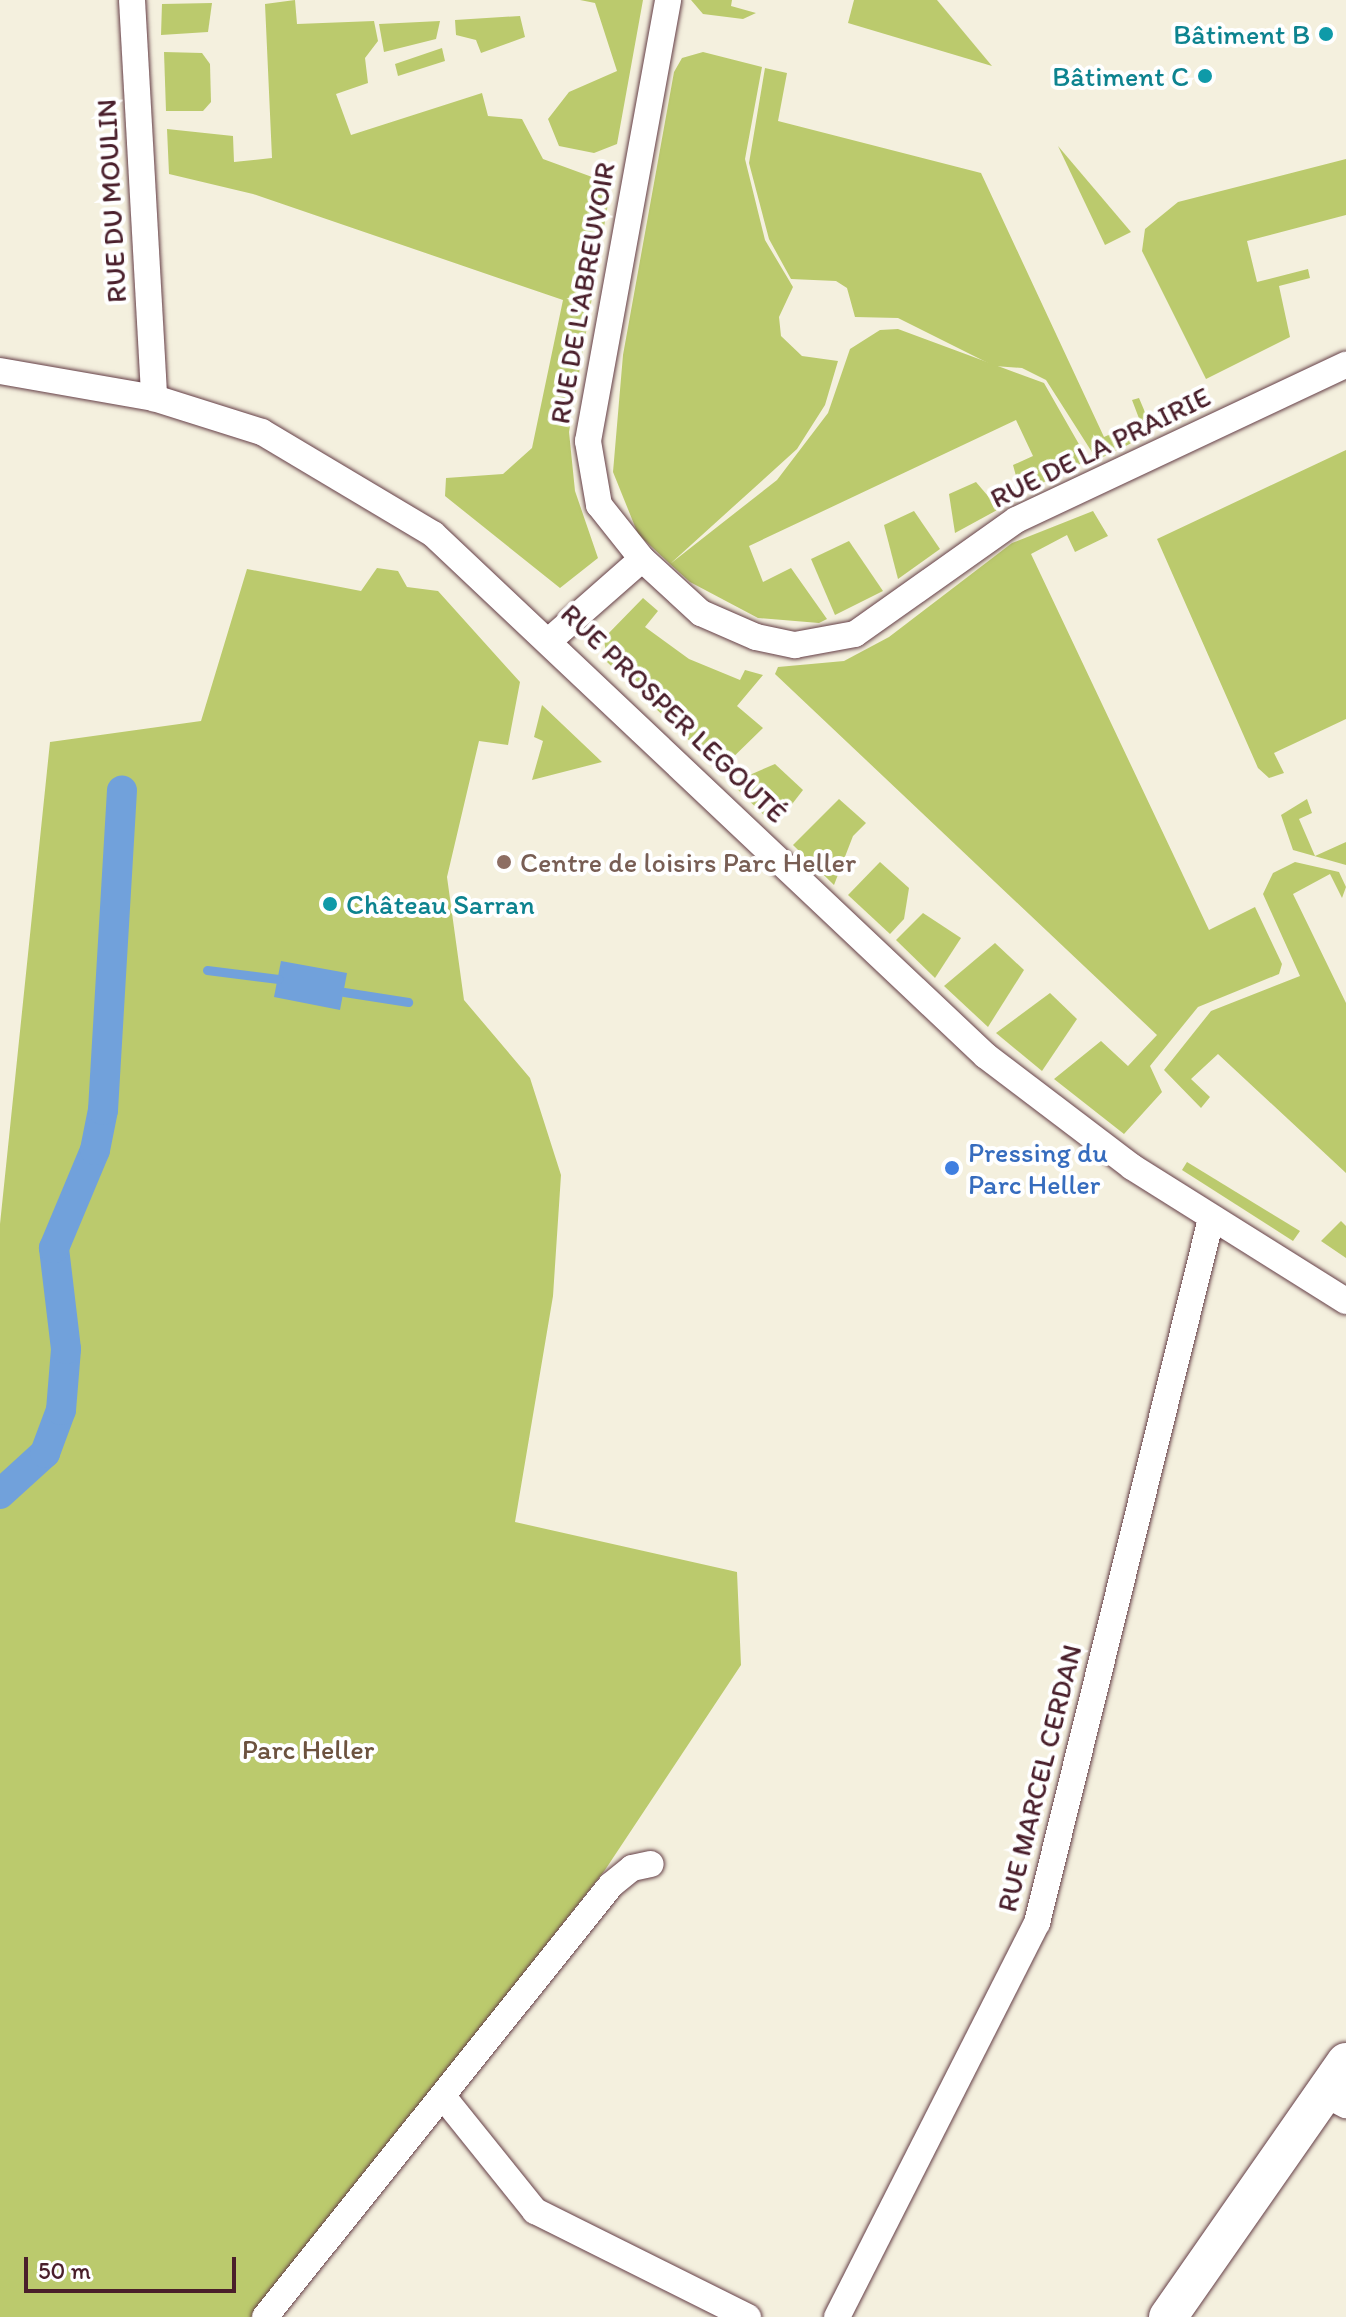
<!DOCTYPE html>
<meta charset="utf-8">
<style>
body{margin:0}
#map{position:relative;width:1346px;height:2317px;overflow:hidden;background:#f4f0de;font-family:Itim,sans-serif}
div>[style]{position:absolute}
.green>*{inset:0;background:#bbca6d}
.water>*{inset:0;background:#71a1db}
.stream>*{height:9px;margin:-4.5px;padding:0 4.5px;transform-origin:4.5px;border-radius:4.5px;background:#71a1db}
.canal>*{height:30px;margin:-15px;padding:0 15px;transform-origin:15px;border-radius:15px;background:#71a1db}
.roads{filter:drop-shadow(0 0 2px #643e46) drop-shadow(0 0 2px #643e46)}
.street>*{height:26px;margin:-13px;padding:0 13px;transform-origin:13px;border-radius:13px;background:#fff}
.secondary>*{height:38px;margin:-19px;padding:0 19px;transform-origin:19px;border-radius:19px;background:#fff}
.dots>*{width:22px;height:22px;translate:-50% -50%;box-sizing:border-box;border:4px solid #fff;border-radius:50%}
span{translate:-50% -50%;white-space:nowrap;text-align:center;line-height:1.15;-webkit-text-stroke:8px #fff;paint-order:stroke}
.culture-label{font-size:28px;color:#0d838f}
.right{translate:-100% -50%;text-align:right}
.left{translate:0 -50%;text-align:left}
.street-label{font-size:28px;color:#4a1f2b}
.education-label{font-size:28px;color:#785e54}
.shop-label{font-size:28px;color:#366cbe}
.park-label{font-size:28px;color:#6c523f}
.scale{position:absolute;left:24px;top:2257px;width:212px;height:36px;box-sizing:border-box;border:4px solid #4a1f2b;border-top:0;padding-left:10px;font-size:24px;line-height:28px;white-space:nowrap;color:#4a1f2b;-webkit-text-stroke:6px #fff;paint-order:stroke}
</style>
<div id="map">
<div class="green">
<div style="clip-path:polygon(295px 0,297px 24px,374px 21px,378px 41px,365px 58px,368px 83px,336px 94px,351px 135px,482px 93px,488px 116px,522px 119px,543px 159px,603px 181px,610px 192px,569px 432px,575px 491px,598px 558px,560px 588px,445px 496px,446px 478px,503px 474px,532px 448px,563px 300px,253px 194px,169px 174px,167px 129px,233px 136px,234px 162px,272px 158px,265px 4px)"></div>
<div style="clip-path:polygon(580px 0,643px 0,617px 144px,594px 153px,559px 146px,548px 119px,569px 92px,617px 71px,595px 3px)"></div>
<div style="clip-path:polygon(691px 0,732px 0,731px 6px,756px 13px,743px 19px,703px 14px)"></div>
<div style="clip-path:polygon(854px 0,937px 0,992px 66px,848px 23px)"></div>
<div style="clip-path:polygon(212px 3px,208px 32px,161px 35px,162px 4px)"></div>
<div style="clip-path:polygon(520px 16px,525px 37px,481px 53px,476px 40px,456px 35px,455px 20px)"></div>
<div style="clip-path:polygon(440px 21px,436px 39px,384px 52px,379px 24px)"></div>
<div style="clip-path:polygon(442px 48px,445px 61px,398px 76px,395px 64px)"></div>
<div style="clip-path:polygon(164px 52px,202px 53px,210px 64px,211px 102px,203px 111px,166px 111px)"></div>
<div style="clip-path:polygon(703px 52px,762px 67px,745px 159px,765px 240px,793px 287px,779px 317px,781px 336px,802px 356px,838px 361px,825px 405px,797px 449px,670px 564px,777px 480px,828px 413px,850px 349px,880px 330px,898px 329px,1044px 383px,1088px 460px,1021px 494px,1013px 465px,1033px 456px,1016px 420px,749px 546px,763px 582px,791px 568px,827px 619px,819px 623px,758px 618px,690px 582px,670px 564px,638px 534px,613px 472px,623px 355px,674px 72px,682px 58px)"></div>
<div style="clip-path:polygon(765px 68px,787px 73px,778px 121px,981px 173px,1104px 437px,1140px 421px,1132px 400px,1139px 398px,1150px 424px,1144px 437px,1097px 460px,1046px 380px,1022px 368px,994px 366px,898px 318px,855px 317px,847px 288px,836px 281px,791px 279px,769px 239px,749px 163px)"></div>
<div style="clip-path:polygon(1058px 146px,1131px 232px,1105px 245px)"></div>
<div style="clip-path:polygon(1346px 159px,1346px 215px,1247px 241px,1257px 282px,1308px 269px,1310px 278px,1279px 286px,1290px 337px,1206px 379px,1142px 251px,1145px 229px,1178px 202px)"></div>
<div style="clip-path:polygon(1346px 450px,1346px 719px,1274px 753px,1284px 773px,1269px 778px,1258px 768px,1157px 539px)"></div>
<div style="clip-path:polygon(976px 482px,999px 509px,955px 533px,949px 494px)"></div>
<div style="clip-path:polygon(914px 511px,940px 549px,898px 579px,884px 525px)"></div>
<div style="clip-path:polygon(1093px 511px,1108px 536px,1075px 552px,1067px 535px,1031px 554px,1209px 930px,1255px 907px,1282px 964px,1279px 974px,1198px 1007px,1150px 1066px,1162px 1092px,1124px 1134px,1054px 1079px,1101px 1041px,1128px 1066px,1157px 1035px,775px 674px,778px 667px,844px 661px,889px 637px,1012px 543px)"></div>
<div style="clip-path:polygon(849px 541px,883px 591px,835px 615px,811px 559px)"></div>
<div style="clip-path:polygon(377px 568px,398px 571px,407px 587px,438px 591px,520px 682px,508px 745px,479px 741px,447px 877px,464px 1000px,530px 1078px,561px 1175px,553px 1296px,515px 1522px,737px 1572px,741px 1665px,605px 1870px,253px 2317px,0 2317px,0 1224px,50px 742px,201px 721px,247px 569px,361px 591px)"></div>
<div style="clip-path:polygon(643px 598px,658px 611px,645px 627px,689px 659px,740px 680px,745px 670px,763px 675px,737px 706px,763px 728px,720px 770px,607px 662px,604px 638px)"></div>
<div style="clip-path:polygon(542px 705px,602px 762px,532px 780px,543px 741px,534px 737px)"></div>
<div style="clip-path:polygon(775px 764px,803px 790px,775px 826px,731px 783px)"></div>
<div style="clip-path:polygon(839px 799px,866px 823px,853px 836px,834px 885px,793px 845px)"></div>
<div style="clip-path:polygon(1307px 799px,1312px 813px,1299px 819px,1315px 856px,1346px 842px,1346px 865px,1293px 850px,1281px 815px)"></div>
<div style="clip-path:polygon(880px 862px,909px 888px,904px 919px,890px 934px,848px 895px)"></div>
<div style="clip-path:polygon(1295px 862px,1339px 872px,1346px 887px,1342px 898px,1330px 874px,1293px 894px,1346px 1003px,1346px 1173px,1218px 1054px,1191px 1079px,1210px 1097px,1201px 1108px,1164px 1070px,1211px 1011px,1300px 976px,1263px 894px,1273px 873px)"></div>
<div style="clip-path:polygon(923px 913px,961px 938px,935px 978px,896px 940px)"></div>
<div style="clip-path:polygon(995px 943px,1024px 970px,988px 1027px,944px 986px)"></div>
<div style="clip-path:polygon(1050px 993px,1077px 1019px,1042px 1071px,996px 1033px)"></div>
<div style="clip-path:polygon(1187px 1162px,1300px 1231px,1293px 1241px,1182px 1170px)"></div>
<div style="clip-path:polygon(1341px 1221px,1346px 1226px,1346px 1258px,1321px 1241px)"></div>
</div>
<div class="water">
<div style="clip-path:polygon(281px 961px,347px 973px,340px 1010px,274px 997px)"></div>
</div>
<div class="stream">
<div style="left:207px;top:970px;width:72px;rotate:7.2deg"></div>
<div style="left:344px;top:992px;width:65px;rotate:8.9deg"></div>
</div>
<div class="canal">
<div style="left:0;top:1494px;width:61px;rotate:-42.3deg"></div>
<div style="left:45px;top:1453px;width:46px;rotate:-69.6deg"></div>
<div style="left:61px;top:1410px;width:61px;rotate:-85.3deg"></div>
<div style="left:66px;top:1349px;width:102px;rotate:-96.8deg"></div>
<div style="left:54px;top:1248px;width:106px;rotate:-67.3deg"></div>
<div style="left:95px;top:1150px;width:41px;rotate:-78.7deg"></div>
<div style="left:103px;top:1110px;width:320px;rotate:-86.6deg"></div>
</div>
<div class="roads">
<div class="street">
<div style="left:132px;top:0;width:399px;rotate:86.8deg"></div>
<div style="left:0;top:371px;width:156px;rotate:9.9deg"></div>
<div style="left:154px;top:398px;width:113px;rotate:17.5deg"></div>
<div style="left:262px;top:432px;width:199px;rotate:30.8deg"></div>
<div style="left:433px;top:534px;width:760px;rotate:43.35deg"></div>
<div style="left:986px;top:1056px;width:183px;rotate:37.2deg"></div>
<div style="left:1132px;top:1167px;width:252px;rotate:32.1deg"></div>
<div style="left:642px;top:559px;width:80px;rotate:42.5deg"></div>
<div style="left:701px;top:613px;width:60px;rotate:23.6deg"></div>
<div style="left:756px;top:637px;width:40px;rotate:12deg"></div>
<div style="left:795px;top:645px;width:61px;rotate:-10.4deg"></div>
<div style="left:855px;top:634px;width:197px;rotate:-35.3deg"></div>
<div style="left:1016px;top:520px;width:365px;rotate:-25.2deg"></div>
<div style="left:551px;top:639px;width:121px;rotate:-41.3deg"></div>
<div style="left:642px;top:559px;width:69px;rotate:-128.5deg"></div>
<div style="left:599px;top:505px;width:65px;rotate:-99.8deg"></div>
<div style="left:588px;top:441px;width:448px;rotate:-79.7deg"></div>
<div style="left:1323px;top:2093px;width:26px;rotate:28deg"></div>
<div style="left:445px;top:2099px;width:144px;rotate:51.2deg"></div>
<div style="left:535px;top:2211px;width:238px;rotate:26.5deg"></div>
<div style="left:265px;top:2317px;width:553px;rotate:-51.31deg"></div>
<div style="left:611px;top:1885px;width:27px;rotate:-39deg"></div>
<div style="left:632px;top:1868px;width:19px;rotate:-12deg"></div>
<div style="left:837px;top:2317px;width:442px;rotate:-63.1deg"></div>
<div style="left:1037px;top:1923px;width:725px;rotate:-76.12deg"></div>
</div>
<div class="secondary">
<div style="left:1168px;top:2317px;width:311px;rotate:-55.1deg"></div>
</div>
</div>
<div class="dots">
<div style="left:1326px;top:34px;background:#0f9aa8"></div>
<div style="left:1205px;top:76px;background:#0f9aa8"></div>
<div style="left:504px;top:862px;background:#8d6e63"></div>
<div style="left:330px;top:904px;background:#0f9aa8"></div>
<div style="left:952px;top:1168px;background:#3f7fe0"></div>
</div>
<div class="culture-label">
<span class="right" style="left:1310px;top:34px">Bâtiment B</span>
<span class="right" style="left:1189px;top:76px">Bâtiment C</span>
<span class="left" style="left:346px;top:904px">Château Sarran</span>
</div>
<div class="street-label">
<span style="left:111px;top:201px;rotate:-93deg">RUE DU MOULIN</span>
<span style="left:582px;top:293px;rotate:-80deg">RUE DE L'ABREUVOIR</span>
<span style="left:1100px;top:447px;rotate:-26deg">RUE DE LA PRAIRIE</span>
<span style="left:674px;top:713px;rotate:44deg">RUE PROSPER LEGOUTÉ</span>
<span style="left:1039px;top:1778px;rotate:-76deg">RUE MARCEL CERDAN</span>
</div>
<div class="education-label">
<span class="left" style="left:520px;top:862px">Centre de loisirs Parc Heller</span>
</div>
<div class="shop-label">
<span class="left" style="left:968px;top:1168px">Pressing du<br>Parc Heller</span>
</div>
<div class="park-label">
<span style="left:308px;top:1749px">Parc Heller</span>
</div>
<div class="scale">50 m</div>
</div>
